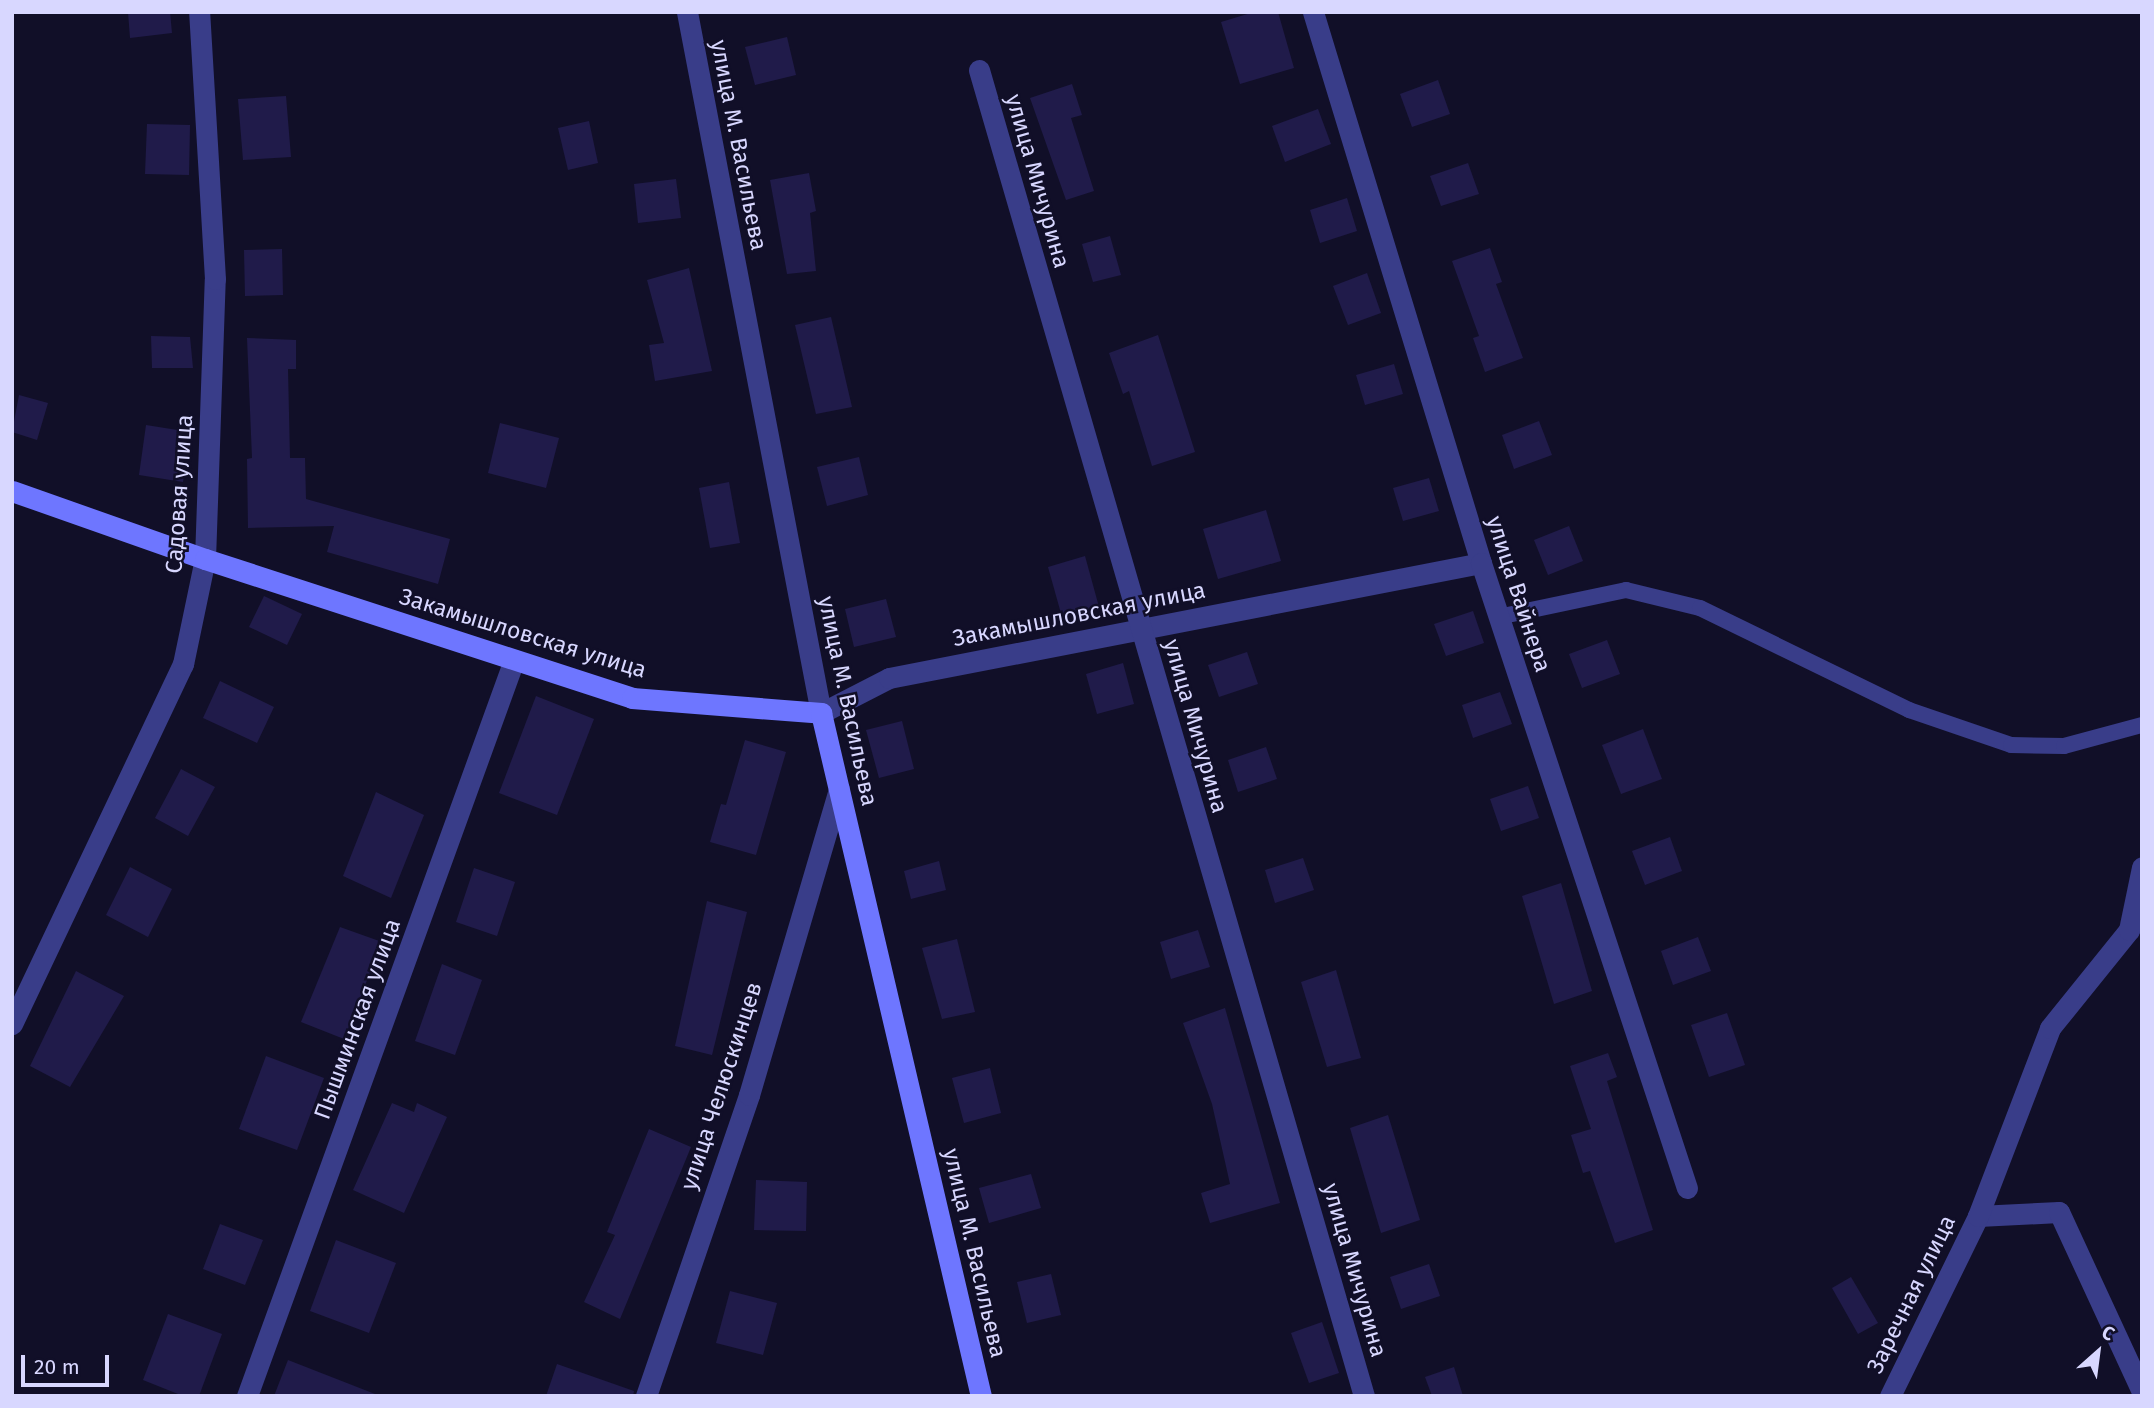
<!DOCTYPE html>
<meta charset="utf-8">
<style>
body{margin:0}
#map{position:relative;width:2154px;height:1408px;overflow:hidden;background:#110f28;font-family:"Fira Sans",sans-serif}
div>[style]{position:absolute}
.building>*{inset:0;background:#201b4a}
.lane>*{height:16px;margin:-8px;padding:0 8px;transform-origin:8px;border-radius:8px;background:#393d89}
.street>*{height:21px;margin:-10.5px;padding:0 10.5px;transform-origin:10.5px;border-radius:10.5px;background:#393d89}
.secondary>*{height:21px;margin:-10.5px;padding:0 10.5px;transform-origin:10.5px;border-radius:10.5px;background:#6e76ff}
span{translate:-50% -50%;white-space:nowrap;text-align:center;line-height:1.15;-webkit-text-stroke:5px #110f28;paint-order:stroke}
.street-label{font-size:23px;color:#d8d7ff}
.frame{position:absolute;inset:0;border:14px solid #d8d7ff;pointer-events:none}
.north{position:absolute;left:2063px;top:1317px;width:70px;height:70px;-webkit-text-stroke:5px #110f28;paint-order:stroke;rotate:28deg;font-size:19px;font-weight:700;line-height:28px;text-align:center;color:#d8d7ff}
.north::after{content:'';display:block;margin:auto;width:24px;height:32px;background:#d8d7ff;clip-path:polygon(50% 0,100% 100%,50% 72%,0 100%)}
.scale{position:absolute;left:21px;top:1355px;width:88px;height:32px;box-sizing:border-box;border:4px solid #d8d7ff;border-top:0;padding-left:9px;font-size:21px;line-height:24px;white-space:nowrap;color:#d8d7ff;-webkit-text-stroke:5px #110f28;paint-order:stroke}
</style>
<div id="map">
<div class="building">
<div style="clip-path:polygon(128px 12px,170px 12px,172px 33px,130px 38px)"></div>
<div style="clip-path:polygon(1254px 12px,1278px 12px,1294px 68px,1240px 84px,1221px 22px)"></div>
<div style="clip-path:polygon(787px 37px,796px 75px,755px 85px,745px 47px)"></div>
<div style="clip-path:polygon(1438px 80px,1450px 114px,1412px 127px,1400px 94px)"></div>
<div style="clip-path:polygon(1072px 84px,1082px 115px,1071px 118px,1094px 191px,1066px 200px,1030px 98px)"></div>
<div style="clip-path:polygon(286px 96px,291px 157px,243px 160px,238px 99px)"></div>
<div style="clip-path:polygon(1318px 109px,1331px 144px,1285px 162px,1272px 126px)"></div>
<div style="clip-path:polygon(589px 121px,598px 163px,568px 170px,558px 128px)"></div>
<div style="clip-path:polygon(147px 124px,190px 125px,189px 175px,145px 174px)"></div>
<div style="clip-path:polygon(1468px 163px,1479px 194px,1441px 206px,1430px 176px)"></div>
<div style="clip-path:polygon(809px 173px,816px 211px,810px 213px,816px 271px,787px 274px,770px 180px)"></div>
<div style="clip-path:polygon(676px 179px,681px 218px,638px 223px,634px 184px)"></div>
<div style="clip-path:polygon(1347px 198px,1357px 231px,1320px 243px,1310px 210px)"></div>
<div style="clip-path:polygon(1110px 236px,1121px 275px,1093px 282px,1082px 244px)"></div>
<div style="clip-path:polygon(1490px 248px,1502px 282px,1496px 284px,1523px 358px,1485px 372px,1473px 338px,1479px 336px,1452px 261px)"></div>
<div style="clip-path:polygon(282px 249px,283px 295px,245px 296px,244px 250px)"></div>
<div style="clip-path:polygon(689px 268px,712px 371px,655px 381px,649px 345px,664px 343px,647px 280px)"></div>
<div style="clip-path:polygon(1367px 273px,1381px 313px,1348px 325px,1333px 286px)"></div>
<div style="clip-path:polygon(831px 317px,852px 407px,816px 414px,795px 325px)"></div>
<div style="clip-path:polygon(1158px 335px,1195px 452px,1152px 466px,1129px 391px,1123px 394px,1109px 353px)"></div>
<div style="clip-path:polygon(151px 336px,190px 337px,193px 368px,152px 368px)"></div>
<div style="clip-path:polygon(247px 338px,296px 340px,296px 369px,288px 369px,290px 458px,305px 458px,306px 499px,450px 539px,438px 584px,327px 552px,334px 526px,248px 528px,247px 459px,252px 458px)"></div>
<div style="clip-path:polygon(1394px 364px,1403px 394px,1365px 405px,1356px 375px)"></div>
<div style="clip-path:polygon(19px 395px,48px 403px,37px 440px,12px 432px)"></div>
<div style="clip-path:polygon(1539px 421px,1552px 455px,1514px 469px,1502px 435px)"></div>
<div style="clip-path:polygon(500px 423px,559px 438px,546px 488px,488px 473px)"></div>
<div style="clip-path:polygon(146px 425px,190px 432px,183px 482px,139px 475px)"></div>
<div style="clip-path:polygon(859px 457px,868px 495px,827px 506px,817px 467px)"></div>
<div style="clip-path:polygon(1429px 478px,1439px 511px,1403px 521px,1393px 488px)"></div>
<div style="clip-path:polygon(729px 482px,740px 543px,710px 548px,699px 488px)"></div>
<div style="clip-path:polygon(1266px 510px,1281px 561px,1218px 579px,1203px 529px)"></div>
<div style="clip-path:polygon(1569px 526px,1583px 561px,1548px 575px,1534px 540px)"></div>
<div style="clip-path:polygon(1085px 556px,1099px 607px,1062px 617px,1048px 567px)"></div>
<div style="clip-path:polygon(264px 596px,302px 614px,287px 645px,249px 627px)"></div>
<div style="clip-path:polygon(886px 599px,896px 637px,854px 647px,845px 609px)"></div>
<div style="clip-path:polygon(1473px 611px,1484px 643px,1446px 656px,1434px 624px)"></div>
<div style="clip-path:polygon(1607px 640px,1620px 674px,1582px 688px,1569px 654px)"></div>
<div style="clip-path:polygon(1247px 652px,1258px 684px,1219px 697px,1208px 665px)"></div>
<div style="clip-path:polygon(1123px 663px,1134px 704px,1097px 714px,1086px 674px)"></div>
<div style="clip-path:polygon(220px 681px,274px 707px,257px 743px,203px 718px)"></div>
<div style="clip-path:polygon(1500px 692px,1512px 724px,1473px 738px,1462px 705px)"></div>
<div style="clip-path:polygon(536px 696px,594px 719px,557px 815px,499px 793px)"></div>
<div style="clip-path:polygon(902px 721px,914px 769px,879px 778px,866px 730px)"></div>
<div style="clip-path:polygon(1643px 729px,1662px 779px,1621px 794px,1602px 745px)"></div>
<div style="clip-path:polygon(745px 740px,786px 752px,756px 855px,710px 842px,721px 804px,726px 805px)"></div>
<div style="clip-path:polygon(1266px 747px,1277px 779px,1238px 792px,1228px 760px)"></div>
<div style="clip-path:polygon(181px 769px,215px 787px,188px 836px,155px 818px)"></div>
<div style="clip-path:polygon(1528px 786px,1539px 818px,1501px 831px,1490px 799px)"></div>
<div style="clip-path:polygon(376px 792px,424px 815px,391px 898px,343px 876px)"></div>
<div style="clip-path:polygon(1670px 837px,1682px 871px,1645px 885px,1632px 851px)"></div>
<div style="clip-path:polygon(1303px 858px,1314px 890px,1275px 903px,1265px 870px)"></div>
<div style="clip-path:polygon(939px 861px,946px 890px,911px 899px,904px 871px)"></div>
<div style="clip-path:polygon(130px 867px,172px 889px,148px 937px,106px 915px)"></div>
<div style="clip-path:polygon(474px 868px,515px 882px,497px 936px,456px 922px)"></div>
<div style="clip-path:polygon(1561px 883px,1592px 991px,1554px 1004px,1522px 896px)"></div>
<div style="clip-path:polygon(707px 901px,747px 912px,712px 1055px,675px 1046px)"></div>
<div style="clip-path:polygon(340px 927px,382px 942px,344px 1039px,301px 1022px)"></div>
<div style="clip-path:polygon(1198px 930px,1210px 967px,1171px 979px,1160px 942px)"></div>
<div style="clip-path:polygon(1698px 937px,1711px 971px,1673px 985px,1661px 951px)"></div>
<div style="clip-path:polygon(957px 939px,975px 1012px,942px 1019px,922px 948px)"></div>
<div style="clip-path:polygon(442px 964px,482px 980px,455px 1055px,415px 1041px)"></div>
<div style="clip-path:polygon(1336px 970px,1361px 1058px,1327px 1067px,1301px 982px)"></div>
<div style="clip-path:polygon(76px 971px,124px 996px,70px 1087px,30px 1066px)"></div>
<div style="clip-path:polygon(1225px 1008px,1280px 1203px,1210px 1223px,1201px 1193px,1230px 1184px,1212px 1104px,1183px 1023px)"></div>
<div style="clip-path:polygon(1727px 1013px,1745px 1065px,1709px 1077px,1691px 1025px)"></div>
<div style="clip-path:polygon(1608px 1053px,1617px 1077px,1607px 1081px,1653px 1230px,1615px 1243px,1590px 1171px,1583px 1173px,1571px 1135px,1591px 1129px,1570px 1066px)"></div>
<div style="clip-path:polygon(266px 1056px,324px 1078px,297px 1150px,239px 1129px)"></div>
<div style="clip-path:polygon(990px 1068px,1001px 1113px,964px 1123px,952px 1078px)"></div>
<div style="clip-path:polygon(392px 1103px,414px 1112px,417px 1103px,447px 1117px,404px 1213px,353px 1190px)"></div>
<div style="clip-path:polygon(1388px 1115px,1420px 1220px,1381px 1233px,1350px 1128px)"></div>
<div style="clip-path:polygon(649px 1129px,691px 1147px,620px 1319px,584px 1302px,615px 1235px,607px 1232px)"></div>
<div style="clip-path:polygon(1031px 1174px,1041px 1208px,989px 1223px,979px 1188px)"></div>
<div style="clip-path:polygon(756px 1180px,807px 1182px,806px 1231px,754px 1230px)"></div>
<div style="clip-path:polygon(220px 1224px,263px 1240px,245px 1285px,203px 1269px)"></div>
<div style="clip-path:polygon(336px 1240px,396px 1263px,369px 1333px,310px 1311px)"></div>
<div style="clip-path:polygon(1429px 1264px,1440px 1296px,1401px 1309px,1390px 1277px)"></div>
<div style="clip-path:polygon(1051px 1274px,1061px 1315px,1027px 1323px,1017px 1282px)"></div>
<div style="clip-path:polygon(1851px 1277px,1878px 1323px,1858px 1334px,1832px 1288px)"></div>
<div style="clip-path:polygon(730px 1291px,777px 1303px,763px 1355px,716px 1343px)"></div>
<div style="clip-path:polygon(168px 1314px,222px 1334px,199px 1396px,183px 1396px,143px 1380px)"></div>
<div style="clip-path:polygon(1322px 1322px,1339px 1373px,1309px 1383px,1291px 1333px)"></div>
<div style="clip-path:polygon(288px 1360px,375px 1394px,375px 1396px,274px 1396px)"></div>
<div style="clip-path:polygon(557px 1364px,634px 1391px,633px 1396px,546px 1396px)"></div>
<div style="clip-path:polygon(1454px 1367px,1463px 1396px,1432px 1396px,1425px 1377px)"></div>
</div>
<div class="lane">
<div style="left:1498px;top:617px;width:131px;rotate:-11.9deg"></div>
<div style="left:1626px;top:590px;width:76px;rotate:13.7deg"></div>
<div style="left:1700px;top:608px;width:233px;rotate:26deg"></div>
<div style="left:1909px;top:710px;width:108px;rotate:18.9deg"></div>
<div style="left:2011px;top:745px;width:53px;rotate:1.1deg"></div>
<div style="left:2064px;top:746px;width:81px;rotate:-15.1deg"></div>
</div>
<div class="street">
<div style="left:687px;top:12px;width:714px;rotate:79.18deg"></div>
<div style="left:821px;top:713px;width:76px;rotate:-27.2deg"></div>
<div style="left:889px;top:678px;width:603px;rotate:-10.99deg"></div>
<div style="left:1313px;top:12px;width:576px;rotate:73.04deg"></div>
<div style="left:1481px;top:563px;width:658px;rotate:71.76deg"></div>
<div style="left:979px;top:70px;width:1381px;rotate:73.81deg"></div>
<div style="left:12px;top:1024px;width:399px;rotate:-64.6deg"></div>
<div style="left:183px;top:664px;width:107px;rotate:-78.2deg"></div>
<div style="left:205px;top:559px;width:280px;rotate:-88deg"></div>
<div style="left:215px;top:279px;width:267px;rotate:-93.4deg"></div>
<div style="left:1978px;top:1216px;width:81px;rotate:-2.8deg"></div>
<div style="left:2059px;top:1212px;width:198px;rotate:65.2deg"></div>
<div style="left:247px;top:1396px;width:783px;rotate:-70.06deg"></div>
<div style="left:646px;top:1396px;width:318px;rotate:-71.1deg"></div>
<div style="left:749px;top:1095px;width:319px;rotate:-73.6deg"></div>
<div style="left:1890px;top:1396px;width:200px;rotate:-63.9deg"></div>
<div style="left:1978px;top:1216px;width:201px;rotate:-69deg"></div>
<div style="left:2050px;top:1028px;width:126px;rotate:-51.1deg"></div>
<div style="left:2129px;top:930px;width:64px;rotate:-78.3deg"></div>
</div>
<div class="secondary">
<div style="left:12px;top:491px;width:205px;rotate:19.4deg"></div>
<div style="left:205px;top:559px;width:449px;rotate:18deg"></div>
<div style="left:632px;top:698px;width:190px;rotate:4.5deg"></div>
<div style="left:821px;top:713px;width:701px;rotate:76.82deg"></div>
</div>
<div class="street-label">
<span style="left:739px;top:145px;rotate:79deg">улица М. Васильева</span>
<span style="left:1038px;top:181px;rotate:74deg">улица Мичурина</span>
<span style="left:179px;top:494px;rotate:-86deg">Садовая улица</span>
<span style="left:1519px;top:594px;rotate:72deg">улица Вайнера</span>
<span style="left:1079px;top:614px;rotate:-11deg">Закамышловская улица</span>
<span style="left:523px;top:633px;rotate:17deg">Закамышловская улица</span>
<span style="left:848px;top:701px;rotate:78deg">улица М. Васильева</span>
<span style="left:1196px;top:726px;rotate:74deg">улица Мичурина</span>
<span style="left:357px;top:1019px;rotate:-70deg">Пышминская улица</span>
<span style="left:721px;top:1086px;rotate:-72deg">улица Челюскинцев</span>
<span style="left:975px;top:1253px;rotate:77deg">улица М. Васильева</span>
<span style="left:1355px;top:1270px;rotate:74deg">улица Мичурина</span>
<span style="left:1911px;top:1294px;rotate:-64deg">Заречная улица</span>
</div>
<div class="frame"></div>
<div class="north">С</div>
<div class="scale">20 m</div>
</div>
